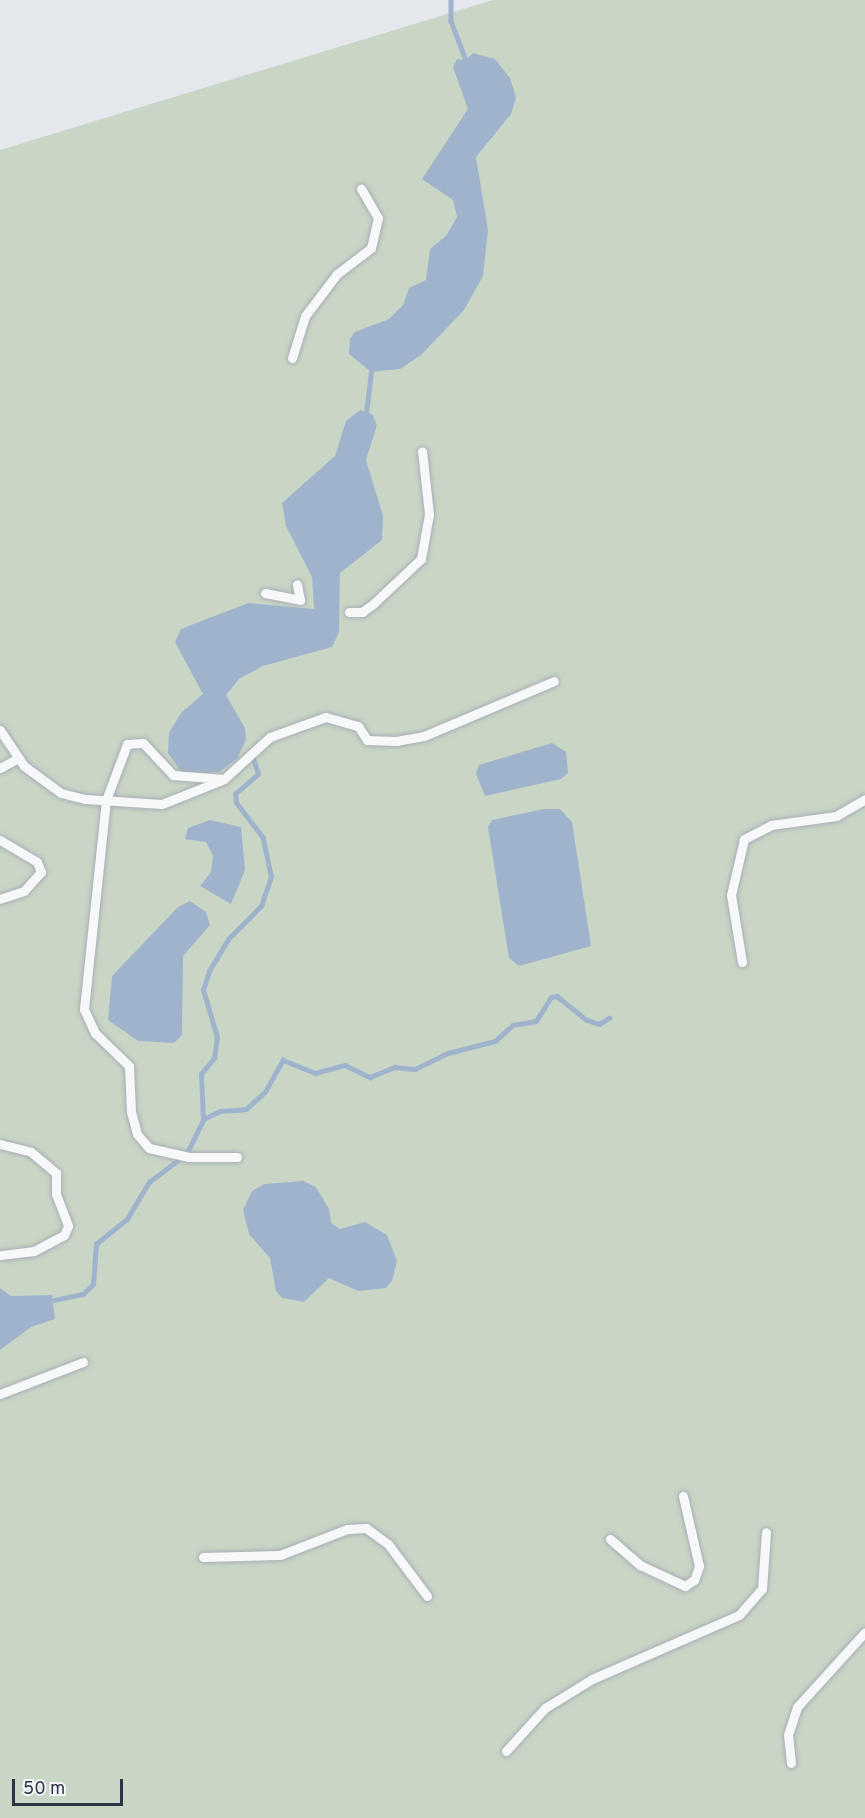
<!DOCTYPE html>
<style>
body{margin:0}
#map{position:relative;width:865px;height:1818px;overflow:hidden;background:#e4e7ec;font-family:Overpass,sans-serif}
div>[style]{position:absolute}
.green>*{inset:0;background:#c9d6c5}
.water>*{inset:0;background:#9fb4cc}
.stream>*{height:4.5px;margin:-2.25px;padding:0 2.25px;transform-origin:2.25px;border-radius:2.25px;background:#9fb4cc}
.roads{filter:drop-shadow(0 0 2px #a9aeb7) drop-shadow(0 0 2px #a9aeb7)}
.service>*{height:9px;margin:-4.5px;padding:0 4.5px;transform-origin:4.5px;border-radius:4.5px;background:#f7f8fa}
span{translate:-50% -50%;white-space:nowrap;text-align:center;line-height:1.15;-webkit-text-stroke:4.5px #f4f6f9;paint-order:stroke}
.scale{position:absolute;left:12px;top:1779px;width:111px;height:27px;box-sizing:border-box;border:3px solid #2b3445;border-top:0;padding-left:8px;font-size:18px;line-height:21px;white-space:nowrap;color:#2b3445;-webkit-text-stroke:4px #f4f6f9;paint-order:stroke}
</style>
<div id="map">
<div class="green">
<div style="clip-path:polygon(493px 0,865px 0,865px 1818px,0 1818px,0 150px)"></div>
</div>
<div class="water">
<div style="clip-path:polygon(473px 53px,495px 59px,510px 78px,516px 98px,511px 114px,476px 157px,488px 230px,483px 276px,464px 310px,421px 355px,400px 369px,371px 372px,349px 354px,350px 339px,355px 332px,389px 319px,403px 305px,409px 288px,426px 280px,430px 249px,446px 236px,457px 217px,453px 200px,422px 179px,468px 109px,453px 67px,457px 59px,466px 60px)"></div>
<div style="clip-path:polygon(360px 410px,372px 414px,377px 425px,366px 460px,383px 516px,382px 540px,340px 573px,339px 632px,332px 647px,263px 666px,239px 679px,226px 695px,245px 728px,246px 740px,237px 759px,219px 772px,191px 774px,180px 770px,168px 753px,169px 733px,181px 713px,203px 694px,175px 642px,181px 629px,248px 603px,314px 609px,312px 577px,286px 526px,282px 503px,335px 456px,346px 421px)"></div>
<div style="clip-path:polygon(552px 743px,566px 752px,568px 773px,561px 779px,485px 796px,476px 774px,479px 765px)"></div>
<div style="clip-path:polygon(544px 809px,560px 809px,572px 822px,591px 946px,519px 966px,509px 958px,488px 827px,492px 820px)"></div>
<div style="clip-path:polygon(210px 820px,241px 827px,245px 870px,231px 904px,200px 886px,211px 872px,213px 856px,206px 842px,185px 839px,188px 828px)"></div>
<div style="clip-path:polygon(190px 901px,206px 912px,210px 925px,183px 956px,182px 1035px,174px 1043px,138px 1041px,108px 1020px,112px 976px,178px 907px)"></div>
<div style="clip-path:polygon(303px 1181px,316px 1187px,329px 1209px,331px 1223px,340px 1229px,365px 1222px,387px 1235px,397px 1261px,392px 1281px,386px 1288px,358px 1291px,329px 1278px,304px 1302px,282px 1298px,276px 1291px,270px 1258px,249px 1234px,243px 1210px,252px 1191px,264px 1184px)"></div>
<div style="clip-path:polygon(0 1288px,11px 1296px,52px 1295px,55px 1319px,31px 1327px,0 1350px)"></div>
</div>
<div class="stream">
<div style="left:451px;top:0;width:21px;rotate:90deg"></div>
<div style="left:451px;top:21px;width:42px;rotate:69deg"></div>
<div style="left:366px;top:413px;width:41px;rotate:-83deg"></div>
<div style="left:203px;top:1119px;width:19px;rotate:-25deg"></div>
<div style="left:220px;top:1111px;width:26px;rotate:-4deg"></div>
<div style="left:246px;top:1109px;width:25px;rotate:-42deg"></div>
<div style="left:265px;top:1092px;width:37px;rotate:-61deg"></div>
<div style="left:283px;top:1060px;width:35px;rotate:22deg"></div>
<div style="left:315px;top:1073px;width:31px;rotate:-15deg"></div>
<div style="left:345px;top:1065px;width:28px;rotate:26deg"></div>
<div style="left:370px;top:1077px;width:27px;rotate:-22deg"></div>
<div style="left:395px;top:1067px;width:20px;rotate:6deg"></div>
<div style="left:415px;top:1069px;width:37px;rotate:-26deg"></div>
<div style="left:448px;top:1053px;width:49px;rotate:-14.3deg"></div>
<div style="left:495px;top:1041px;width:24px;rotate:-42deg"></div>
<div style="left:513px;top:1025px;width:23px;rotate:-10deg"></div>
<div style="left:536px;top:1021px;width:28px;rotate:-58deg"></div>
<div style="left:551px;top:997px;width:6px;rotate:-9deg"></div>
<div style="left:557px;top:996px;width:38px;rotate:39deg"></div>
<div style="left:587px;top:1020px;width:13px;rotate:18deg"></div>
<div style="left:599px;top:1024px;width:12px;rotate:-31deg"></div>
<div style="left:187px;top:1153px;width:37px;rotate:-64deg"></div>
<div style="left:203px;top:1120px;width:46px;rotate:-92.5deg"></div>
<div style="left:201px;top:1074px;width:21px;rotate:-51deg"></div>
<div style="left:214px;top:1058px;width:21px;rotate:-82deg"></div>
<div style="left:217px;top:1037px;width:49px;rotate:-106.6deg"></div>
<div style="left:203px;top:990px;width:20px;rotate:-72deg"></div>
<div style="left:209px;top:971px;width:37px;rotate:-59deg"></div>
<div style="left:228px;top:939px;width:47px;rotate:-45deg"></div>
<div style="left:261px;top:906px;width:31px;rotate:-71deg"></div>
<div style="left:271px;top:877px;width:40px;rotate:-102deg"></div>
<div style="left:263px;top:838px;width:44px;rotate:-127.6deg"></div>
<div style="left:236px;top:803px;width:9px;rotate:-96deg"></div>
<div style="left:235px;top:794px;width:30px;rotate:-41deg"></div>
<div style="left:258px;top:774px;width:16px;rotate:-108deg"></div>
<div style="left:54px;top:1300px;width:30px;rotate:-12deg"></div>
<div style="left:83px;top:1294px;width:14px;rotate:-45deg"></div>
<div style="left:93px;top:1284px;width:40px;rotate:-85.7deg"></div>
<div style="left:96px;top:1244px;width:40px;rotate:-39deg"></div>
<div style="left:127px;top:1219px;width:43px;rotate:-59.3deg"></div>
<div style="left:149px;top:1182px;width:34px;rotate:-37deg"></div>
</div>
<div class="roads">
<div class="service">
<div style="left:292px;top:358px;width:44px;rotate:-72.8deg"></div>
<div style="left:305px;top:316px;width:53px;rotate:-52.7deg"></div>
<div style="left:337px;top:274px;width:43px;rotate:-37.4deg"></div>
<div style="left:371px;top:248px;width:31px;rotate:-77deg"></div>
<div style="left:378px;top:218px;width:34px;rotate:-120deg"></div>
<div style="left:265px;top:593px;width:36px;rotate:11deg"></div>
<div style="left:300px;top:600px;width:16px;rotate:-101deg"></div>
<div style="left:349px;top:612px;width:13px"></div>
<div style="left:362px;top:612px;width:14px;rotate:-36deg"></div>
<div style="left:373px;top:604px;width:66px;rotate:-43.2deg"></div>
<div style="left:421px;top:559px;width:46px;rotate:-79.9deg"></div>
<div style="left:429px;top:514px;width:63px;rotate:-96.3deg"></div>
<div style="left:0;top:730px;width:43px;rotate:56.3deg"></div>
<div style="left:24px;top:766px;width:46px;rotate:36.1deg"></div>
<div style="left:61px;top:793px;width:25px;rotate:14deg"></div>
<div style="left:85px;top:799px;width:77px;rotate:3.7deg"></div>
<div style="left:162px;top:804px;width:65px;rotate:-21.8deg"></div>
<div style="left:0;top:768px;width:21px;rotate:-29deg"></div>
<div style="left:0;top:840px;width:43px;rotate:30.7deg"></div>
<div style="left:37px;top:862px;width:11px;rotate:68deg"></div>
<div style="left:41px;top:872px;width:25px;rotate:132deg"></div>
<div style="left:24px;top:891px;width:25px;rotate:162deg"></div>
<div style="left:742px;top:962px;width:68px;rotate:-99.3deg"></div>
<div style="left:731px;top:895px;width:57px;rotate:-76.9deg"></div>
<div style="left:744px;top:839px;width:30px;rotate:-27deg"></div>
<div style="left:771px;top:825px;width:66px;rotate:-7.9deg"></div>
<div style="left:836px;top:816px;width:34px;rotate:-30deg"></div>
<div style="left:0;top:1144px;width:32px;rotate:14deg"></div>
<div style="left:31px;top:1152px;width:33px;rotate:40deg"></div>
<div style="left:56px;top:1173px;width:21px;rotate:90deg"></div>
<div style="left:56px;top:1194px;width:34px;rotate:69deg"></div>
<div style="left:68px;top:1226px;width:10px;rotate:114deg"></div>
<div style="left:64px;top:1235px;width:34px;rotate:152deg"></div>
<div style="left:34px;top:1251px;width:34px;rotate:173deg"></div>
<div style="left:237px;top:1157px;width:48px;rotate:180deg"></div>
<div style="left:189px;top:1157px;width:41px;rotate:-167.3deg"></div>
<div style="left:149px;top:1148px;width:18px;rotate:-131deg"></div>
<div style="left:137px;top:1134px;width:23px;rotate:-105deg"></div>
<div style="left:131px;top:1112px;width:46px;rotate:-92.5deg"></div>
<div style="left:129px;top:1066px;width:47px;rotate:-135.9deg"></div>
<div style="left:95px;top:1033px;width:26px;rotate:-115deg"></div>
<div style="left:84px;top:1009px;width:210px;rotate:-84deg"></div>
<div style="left:106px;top:800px;width:60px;rotate:-69.4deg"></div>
<div style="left:127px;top:744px;width:16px;rotate:-4deg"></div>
<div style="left:143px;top:743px;width:44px;rotate:46.8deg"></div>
<div style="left:173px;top:775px;width:51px;rotate:4.5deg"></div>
<div style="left:224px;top:779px;width:62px;rotate:-42.4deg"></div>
<div style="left:270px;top:737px;width:59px;rotate:-19.7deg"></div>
<div style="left:326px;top:717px;width:33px;rotate:16deg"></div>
<div style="left:358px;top:726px;width:17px;rotate:57deg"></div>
<div style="left:367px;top:740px;width:29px;rotate:2deg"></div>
<div style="left:396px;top:741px;width:28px;rotate:-10deg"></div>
<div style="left:424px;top:736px;width:141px;rotate:-22.9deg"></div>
<div style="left:0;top:1394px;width:89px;rotate:-21.1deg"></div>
<div style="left:610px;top:1539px;width:40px;rotate:41deg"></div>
<div style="left:640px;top:1565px;width:50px;rotate:25deg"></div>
<div style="left:685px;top:1586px;width:11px;rotate:-34deg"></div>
<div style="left:694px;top:1580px;width:15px;rotate:-70deg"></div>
<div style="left:699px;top:1566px;width:72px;rotate:-102.9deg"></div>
<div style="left:203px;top:1557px;width:77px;rotate:-1.5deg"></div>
<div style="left:280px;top:1555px;width:72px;rotate:-21.2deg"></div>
<div style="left:347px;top:1529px;width:19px;rotate:-3deg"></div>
<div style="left:366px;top:1528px;width:27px;rotate:36deg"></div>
<div style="left:388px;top:1544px;width:65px;rotate:53.1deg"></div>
<div style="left:506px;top:1751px;width:58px;rotate:-47.8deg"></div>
<div style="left:545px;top:1708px;width:55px;rotate:-31.7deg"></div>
<div style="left:592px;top:1679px;width:160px;rotate:-23.5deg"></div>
<div style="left:739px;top:1615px;width:35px;rotate:-49deg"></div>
<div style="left:762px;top:1589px;width:57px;rotate:-86deg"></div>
<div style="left:791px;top:1763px;width:28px;rotate:-96deg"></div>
<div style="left:788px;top:1735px;width:29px;rotate:-72deg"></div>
<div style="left:797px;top:1707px;width:101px;rotate:-47.8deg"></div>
</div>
</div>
<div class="scale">50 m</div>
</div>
